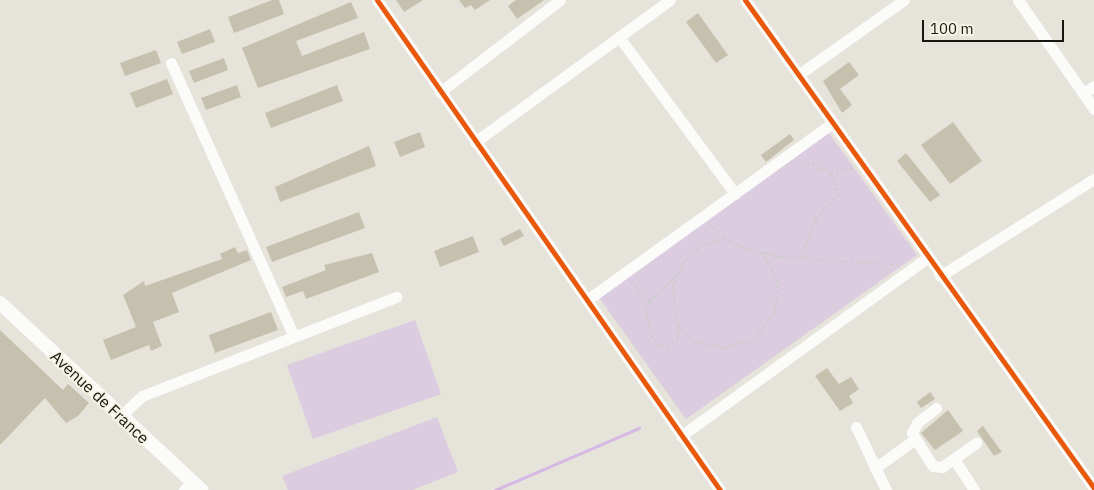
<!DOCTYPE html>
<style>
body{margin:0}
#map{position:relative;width:1094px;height:490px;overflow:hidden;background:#e6e3db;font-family:"IBM Plex Sans",sans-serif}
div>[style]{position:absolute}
.green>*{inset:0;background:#dbccdf}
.stream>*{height:3px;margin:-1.5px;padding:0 1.5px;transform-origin:1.5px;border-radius:1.5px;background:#d5b8e4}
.building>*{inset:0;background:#c6c1ae}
.path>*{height:2px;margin-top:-1px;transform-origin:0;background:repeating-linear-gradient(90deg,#ccccc9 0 2.5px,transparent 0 5px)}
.minor>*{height:11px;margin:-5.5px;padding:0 5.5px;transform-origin:5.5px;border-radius:5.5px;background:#fbfbfa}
.major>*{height:14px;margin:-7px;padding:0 7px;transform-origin:7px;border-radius:7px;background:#fbfbfa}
.cycleway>*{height:5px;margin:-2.5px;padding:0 2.5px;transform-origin:2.5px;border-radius:2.5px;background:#e8590c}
span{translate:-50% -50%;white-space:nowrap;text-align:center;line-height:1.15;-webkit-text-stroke:4px #f7f3e4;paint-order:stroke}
.street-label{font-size:16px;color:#171611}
.scale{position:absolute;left:922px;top:20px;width:142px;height:22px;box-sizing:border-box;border:2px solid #171611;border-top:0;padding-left:6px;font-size:15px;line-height:18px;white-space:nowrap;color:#171611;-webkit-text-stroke:4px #f7f3e4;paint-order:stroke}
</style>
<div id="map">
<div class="green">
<div style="clip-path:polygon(829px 133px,917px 255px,686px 419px,598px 296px)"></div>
<div style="clip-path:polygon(415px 320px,441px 394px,313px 439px,287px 365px)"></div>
<div style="clip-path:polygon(437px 417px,458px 472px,412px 490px,288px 490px,282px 476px)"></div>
</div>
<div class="stream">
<div style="left:495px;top:490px;width:157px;rotate:-23.3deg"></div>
</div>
<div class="building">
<div style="clip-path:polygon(272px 0,279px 0,284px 14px,234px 33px,228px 17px)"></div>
<div style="clip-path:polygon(396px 0,423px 0,404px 12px)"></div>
<div style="clip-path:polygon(459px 0,490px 0,475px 10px,471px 5px,465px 8px)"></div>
<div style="clip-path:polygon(516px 0,544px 0,517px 19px,508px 6px)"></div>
<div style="clip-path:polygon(351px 2px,358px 18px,296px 41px,302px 56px,364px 32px,370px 49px,258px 88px,242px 48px)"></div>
<div style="clip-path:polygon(698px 13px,728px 55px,716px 63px,686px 22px)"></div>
<div style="clip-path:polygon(210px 29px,215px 42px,182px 54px,177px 42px)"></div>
<div style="clip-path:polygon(156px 50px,161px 63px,125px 76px,120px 63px)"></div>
<div style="clip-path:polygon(224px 58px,228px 70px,194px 83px,189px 71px)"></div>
<div style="clip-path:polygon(849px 62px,859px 75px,840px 89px,852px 105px,842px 113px,823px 81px)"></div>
<div style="clip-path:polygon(167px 79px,173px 94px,136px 108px,130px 93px)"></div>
<div style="clip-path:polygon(237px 85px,241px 97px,206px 110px,201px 98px)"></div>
<div style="clip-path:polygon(337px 85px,343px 101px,271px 128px,265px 113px)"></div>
<div style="clip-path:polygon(953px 122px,982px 161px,950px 184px,921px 145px)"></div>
<div style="clip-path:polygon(420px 132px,425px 147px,400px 157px,394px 142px)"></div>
<div style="clip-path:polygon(790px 134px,794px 140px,766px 162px,761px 155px)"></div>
<div style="clip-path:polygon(369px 146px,376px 166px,280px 202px,275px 187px)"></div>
<div style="clip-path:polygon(906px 153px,940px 195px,930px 202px,897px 161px)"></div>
<div style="clip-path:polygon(359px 212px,365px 228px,272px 262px,266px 247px)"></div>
<div style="clip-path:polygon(520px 229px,524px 236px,504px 246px,500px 239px)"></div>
<div style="clip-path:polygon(473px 236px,479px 252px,440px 267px,434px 251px)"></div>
<div style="clip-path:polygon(235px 247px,238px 253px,247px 250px,251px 260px,172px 293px,179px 312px,153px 322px,162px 346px,151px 351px,149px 345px,111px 360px,103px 340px,136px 327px,123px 295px,144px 281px,145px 286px,222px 259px,220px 254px)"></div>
<div style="clip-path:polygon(372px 253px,379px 272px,306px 299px,303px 291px,286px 297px,282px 287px,326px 270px,324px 265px)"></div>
<div style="clip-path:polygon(271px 312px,278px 330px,215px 353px,209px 335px)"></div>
<div style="clip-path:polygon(0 330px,63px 390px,68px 384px,89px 403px,78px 416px,66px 423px,45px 398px,0 445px)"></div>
<div style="clip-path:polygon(827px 368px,839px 384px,851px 377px,859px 389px,849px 396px,853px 403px,840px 411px,815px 376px)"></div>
<div style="clip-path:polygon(930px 392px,935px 399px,921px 408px,917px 402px)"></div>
<div style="clip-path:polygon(948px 410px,963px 431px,935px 450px,921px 433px)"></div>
<div style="clip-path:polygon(983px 426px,1002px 452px,994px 456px,977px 431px)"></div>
</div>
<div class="path">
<div style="left:798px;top:160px;width:40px;rotate:20.2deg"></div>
<div style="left:836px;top:174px;width:19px;rotate:-21deg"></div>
<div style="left:710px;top:224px;width:28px;rotate:42deg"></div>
<div style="left:731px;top:243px;width:47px;rotate:17.3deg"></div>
<div style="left:776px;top:257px;width:124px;rotate:3.7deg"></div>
<div style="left:725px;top:238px;width:24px;rotate:163deg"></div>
<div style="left:702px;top:245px;width:25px;rotate:137deg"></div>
<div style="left:684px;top:262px;width:27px;rotate:114deg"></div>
<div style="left:673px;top:287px;width:39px;rotate:83deg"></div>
<div style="left:678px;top:326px;width:21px;rotate:47deg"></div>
<div style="left:692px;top:341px;width:34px;rotate:12deg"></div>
<div style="left:725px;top:348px;width:30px;rotate:-17deg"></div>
<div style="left:754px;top:339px;width:33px;rotate:-51deg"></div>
<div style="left:775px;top:313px;width:32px;rotate:-85deg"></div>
<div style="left:778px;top:281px;width:33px;rotate:-119deg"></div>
<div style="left:801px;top:257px;width:41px;rotate:-68.5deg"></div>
<div style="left:816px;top:219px;width:33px;rotate:-47deg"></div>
<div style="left:838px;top:195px;width:25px;rotate:-111deg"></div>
<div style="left:631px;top:282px;width:28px;rotate:46deg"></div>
<div style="left:678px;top:326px;width:15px;rotate:90deg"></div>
<div style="left:678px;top:341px;width:11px;rotate:146deg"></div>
<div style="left:669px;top:347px;width:9px;rotate:-167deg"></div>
<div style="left:660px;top:345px;width:11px;rotate:-139deg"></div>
<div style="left:652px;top:338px;width:26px;rotate:-103deg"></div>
<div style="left:646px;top:313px;width:12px;rotate:-70deg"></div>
<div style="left:650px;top:302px;width:42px;rotate:-46deg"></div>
</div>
<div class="minor">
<div style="left:377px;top:0;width:598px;rotate:55.01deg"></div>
<div style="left:745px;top:0;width:600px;rotate:54.43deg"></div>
<div style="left:1018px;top:0;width:133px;rotate:55.1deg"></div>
<div style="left:619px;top:37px;width:195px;rotate:53.5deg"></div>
<div style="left:171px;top:63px;width:300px;rotate:65.8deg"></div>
<div style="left:798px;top:75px;width:130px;rotate:-35.3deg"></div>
<div style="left:440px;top:92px;width:151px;rotate:-37.5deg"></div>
<div style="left:1083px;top:93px;width:13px;rotate:-32deg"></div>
<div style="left:475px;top:142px;width:241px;rotate:-36.1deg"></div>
<div style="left:940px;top:276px;width:182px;rotate:-32.2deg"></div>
<div style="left:587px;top:300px;width:302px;rotate:-35.8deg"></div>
<div style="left:936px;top:408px;width:24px;rotate:142deg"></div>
<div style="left:917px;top:423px;width:11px;rotate:117deg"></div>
<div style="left:912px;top:433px;width:39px;rotate:58deg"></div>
<div style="left:933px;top:466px;width:9px;rotate:6deg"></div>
<div style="left:942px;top:467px;width:42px;rotate:-35.2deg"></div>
<div style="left:121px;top:416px;width:29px;rotate:-44deg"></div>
<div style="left:142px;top:396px;width:273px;rotate:-21.3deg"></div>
<div style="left:856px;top:427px;width:70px;rotate:64.5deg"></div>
<div style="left:681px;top:436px;width:304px;rotate:-35.9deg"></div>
<div style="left:954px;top:459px;width:37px;rotate:57deg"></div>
<div style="left:875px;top:468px;width:48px;rotate:-35.7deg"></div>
<div style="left:184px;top:490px;width:11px;rotate:-45deg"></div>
</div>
<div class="major">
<div style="left:0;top:303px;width:275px;rotate:42.9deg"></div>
</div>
<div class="cycleway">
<div style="left:377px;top:0;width:598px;rotate:55.01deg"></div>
<div style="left:745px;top:0;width:600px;rotate:54.43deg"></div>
</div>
<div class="street-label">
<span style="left:100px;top:397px;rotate:43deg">Avenue de France</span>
</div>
<div class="scale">100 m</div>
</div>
